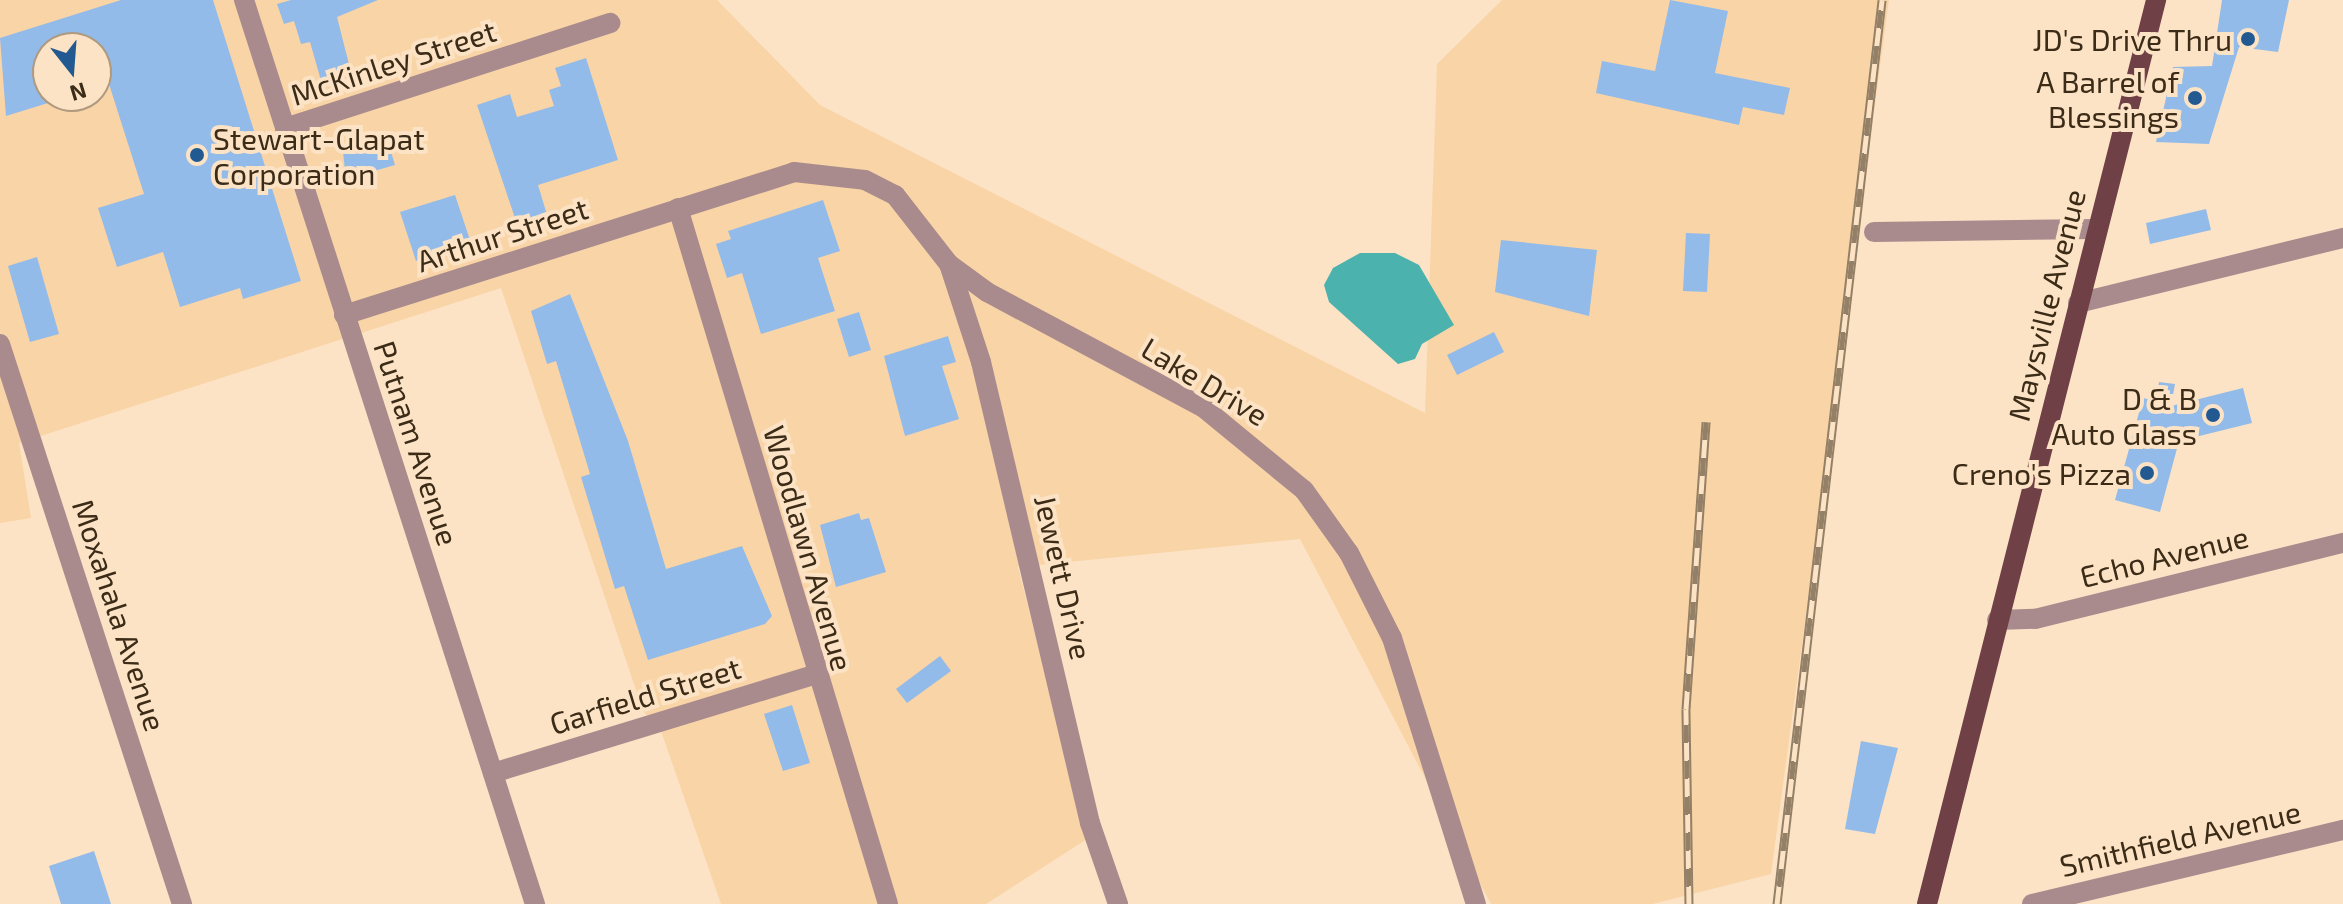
<!DOCTYPE html>
<style>
body{margin:0}
#map{position:relative;width:2343px;height:904px;overflow:hidden;background:#fce3c5;font-family:"Exo 2",sans-serif}
div>[style]{position:absolute}
.built>*{inset:0;background:#f9d4a7}
.water>*{inset:0;background:#4cb2ae}
.building>*{inset:0;background:#92bbe9}
.minor>*{height:20px;margin:-10px;padding:0 10px;transform-origin:10px;border-radius:10px;background:#a98b8e}
.major>*{height:20px;margin:-10px;padding:0 10px;transform-origin:10px;border-radius:10px;background:#704047}
.rail>*{height:9px;margin-top:-4.5px;transform-origin:0;background:repeating-linear-gradient(90deg,#fce3c5 0 18px,#948067 0 36px);box-sizing:border-box;border-block:2px solid #948067}
.dots>*{width:22px;height:22px;translate:-50% -50%;box-sizing:border-box;border:4px solid #fce3c5;border-radius:50%}
span{translate:-50% -50%;white-space:nowrap;text-align:center;line-height:1.15;-webkit-text-stroke:8px #fce3c5;paint-order:stroke}
.poi-label{font-size:30px;color:#3b2b17}
.right{translate:-100% -50%;text-align:right}
.left{translate:0 -50%;text-align:left}
.street-label{font-size:30px;color:#3b2b17}
.north{position:absolute;left:32px;top:32px;width:80px;height:80px;box-sizing:border-box;background:#fce3c5;border:2px solid #af997f;border-radius:50%;rotate:163deg;font-size:22px;font-weight:700;line-height:32px;text-align:center;color:#3b2b17}
.north::after{content:'';display:block;margin:auto;width:28px;height:36px;background:#225990;clip-path:polygon(50% 0,100% 100%,50% 72%,0 100%)}
</style>
<div id="map">
<div class="built">
<div style="clip-path:polygon(evenodd,0 0,717px 0,820px 105px,1425px 413px,1437px 64px,1502px 0,1889px 0,1771px 874px,1653px 904px,1491px 904px,1300px 539px,1018px 567px,1087px 839px,986px 904px,721px 904px,661px 731px,643px 711px,501px 288px,19px 443px,31px 518px,0 523px,0 0,48px 48px,96px 48px,96px 96px,48px 96px,48px 48px)"></div>
</div>
<div class="water">
<div style="clip-path:polygon(1360px 253px,1395px 253px,1419px 265px,1454px 325px,1422px 344px,1415px 359px,1398px 364px,1329px 302px,1324px 285px,1333px 268px)"></div>
</div>
<div class="building">
<div style="clip-path:polygon(121px 0,213px 0,301px 281px,243px 299px,240px 288px,180px 307px,163px 252px,117px 267px,98px 208px,144px 194px,109px 84px,96px 88px,96px 48px,48px 48px,48px 103px,6px 116px,0 38px)"></div>
<div style="clip-path:polygon(291px 0,378px 0,337px 17px,352px 76px,322px 84px,310px 42px,301px 44px,294px 21px,284px 24px,277px 4px)"></div>
<div style="clip-path:polygon(1670px 0,1728px 11px,1715px 73px,1790px 88px,1784px 115px,1743px 107px,1739px 125px,1596px 93px,1602px 61px,1655px 71px)"></div>
<div style="clip-path:polygon(2222px 0,2289px 0,2278px 52px,2239px 47px,2209px 144px,2156px 142px,2173px 67px,2212px 66px)"></div>
<div style="clip-path:polygon(586px 58px,618px 160px,538px 185px,548px 218px,518px 227px,477px 105px,510px 94px,517px 117px,554px 106px,549px 90px,561px 86px,555px 68px)"></div>
<div style="clip-path:polygon(388px 142px,395px 165px,346px 179px,343px 152px)"></div>
<div style="clip-path:polygon(455px 195px,471px 243px,416px 261px,400px 212px)"></div>
<div style="clip-path:polygon(823px 200px,840px 251px,818px 258px,835px 311px,761px 334px,742px 273px,727px 278px,716px 244px,731px 239px,728px 231px)"></div>
<div style="clip-path:polygon(2206px 209px,2211px 230px,2150px 244px,2146px 223px)"></div>
<div style="clip-path:polygon(1686px 233px,1710px 234px,1707px 292px,1683px 291px)"></div>
<div style="clip-path:polygon(1501px 240px,1597px 250px,1589px 316px,1495px 292px)"></div>
<div style="clip-path:polygon(37px 257px,59px 334px,30px 342px,8px 266px)"></div>
<div style="clip-path:polygon(570px 294px,628px 441px,666px 569px,742px 546px,772px 616px,765px 624px,648px 660px,624px 586px,615px 589px,581px 477px,590px 474px,556px 361px,547px 364px,531px 311px)"></div>
<div style="clip-path:polygon(859px 312px,871px 350px,849px 357px,837px 319px)"></div>
<div style="clip-path:polygon(1494px 332px,1504px 352px,1457px 375px,1447px 355px)"></div>
<div style="clip-path:polygon(948px 336px,956px 362px,942px 366px,959px 419px,905px 436px,884px 356px)"></div>
<div style="clip-path:polygon(2159px 382px,2175px 384px,2171px 406px,2243px 388px,2252px 423px,2179px 441px,2160px 512px,2115px 500px,2143px 398px,2156px 401px)"></div>
<div style="clip-path:polygon(859px 513px,861px 520px,869px 518px,886px 572px,836px 587px,820px 525px)"></div>
<div style="clip-path:polygon(940px 656px,951px 671px,907px 703px,896px 689px)"></div>
<div style="clip-path:polygon(792px 705px,810px 763px,783px 771px,764px 714px)"></div>
<div style="clip-path:polygon(1861px 741px,1898px 748px,1875px 834px,1845px 829px)"></div>
<div style="clip-path:polygon(94px 851px,111px 904px,61px 904px,49px 866px)"></div>
</div>
<div class="minor">
<div style="left:244px;top:0;width:950px;rotate:72.16deg"></div>
<div style="left:285px;top:128px;width:342px;rotate:-17.9deg"></div>
<div style="left:678px;top:208px;width:727px;rotate:73.21deg"></div>
<div style="left:1874px;top:232px;width:223px;rotate:-0.8deg"></div>
<div style="left:949px;top:264px;width:103px;rotate:71.9deg"></div>
<div style="left:981px;top:362px;width:474px;rotate:76.7deg"></div>
<div style="left:1090px;top:823px;width:86px;rotate:70.9deg"></div>
<div style="left:2078px;top:303px;width:273px;rotate:-13.8deg"></div>
<div style="left:344px;top:315px;width:472px;rotate:-17.6deg"></div>
<div style="left:794px;top:172px;width:71px;rotate:6.4deg"></div>
<div style="left:865px;top:180px;width:34px;rotate:27deg"></div>
<div style="left:895px;top:195px;width:88px;rotate:52deg"></div>
<div style="left:949px;top:264px;width:47px;rotate:36.4deg"></div>
<div style="left:987px;top:292px;width:246px;rotate:28.1deg"></div>
<div style="left:1204px;top:408px;width:129px;rotate:39.4deg"></div>
<div style="left:1304px;top:490px;width:77px;rotate:54.5deg"></div>
<div style="left:1349px;top:553px;width:95px;rotate:63.2deg"></div>
<div style="left:1392px;top:638px;width:279px;rotate:72.5deg"></div>
<div style="left:0;top:344px;width:589px;rotate:72deg"></div>
<div style="left:1997px;top:620px;width:38px;rotate:-2deg"></div>
<div style="left:2035px;top:619px;width:317px;rotate:-13.9deg"></div>
<div style="left:493px;top:773px;width:336px;rotate:-17deg"></div>
<div style="left:2032px;top:904px;width:320px;rotate:-13.4deg"></div>
</div>
<div class="major">
<div style="left:1927px;top:904px;width:933px;rotate:-75.78deg"></div>
</div>
<div class="rail">
<div style="left:1689px;top:904px;width:195px;rotate:-90.9deg"></div>
<div style="left:1686px;top:709px;width:288px;rotate:-86deg"></div>
<div style="left:1777px;top:904px;width:910px;rotate:-83.37deg"></div>
</div>
<div class="dots">
<div style="left:2248px;top:39px;background:#225990"></div>
<div style="left:2195px;top:98px;background:#225990"></div>
<div style="left:197px;top:155px;background:#225990"></div>
<div style="left:2213px;top:415px;background:#225990"></div>
<div style="left:2147px;top:473px;background:#225990"></div>
</div>
<div class="poi-label">
<span class="right" style="left:2232px;top:39px">JD's Drive Thru</span>
<span class="right" style="left:2179px;top:98px">A Barrel of<br>Blessings</span>
<span class="left" style="left:213px;top:155px">Stewart-Glapat<br>Corporation</span>
<span class="right" style="left:2197px;top:415px">D &amp; B<br>Auto Glass</span>
<span class="right" style="left:2131px;top:473px">Creno's Pizza</span>
</div>
<div class="street-label">
<span style="left:393px;top:62px;rotate:-18deg">McKinley Street</span>
<span style="left:502px;top:234px;rotate:-18deg">Arthur Street</span>
<span style="left:2046px;top:305px;rotate:-76deg">Maysville Avenue</span>
<span style="left:1205px;top:381px;rotate:31deg">Lake Drive</span>
<span style="left:417px;top:443px;rotate:72deg">Putnam Avenue</span>
<span style="left:809px;top:548px;rotate:74deg">Woodlawn Avenue</span>
<span style="left:2164px;top:556px;rotate:-14deg">Echo Avenue</span>
<span style="left:1064px;top:577px;rotate:77deg">Jewett Drive</span>
<span style="left:120px;top:615px;rotate:72deg">Moxahala Avenue</span>
<span style="left:645px;top:695px;rotate:-17deg">Garfield Street</span>
<span style="left:2180px;top:838px;rotate:-13deg">Smithfield Avenue</span>
</div>
<div class="north">N</div>
</div>
